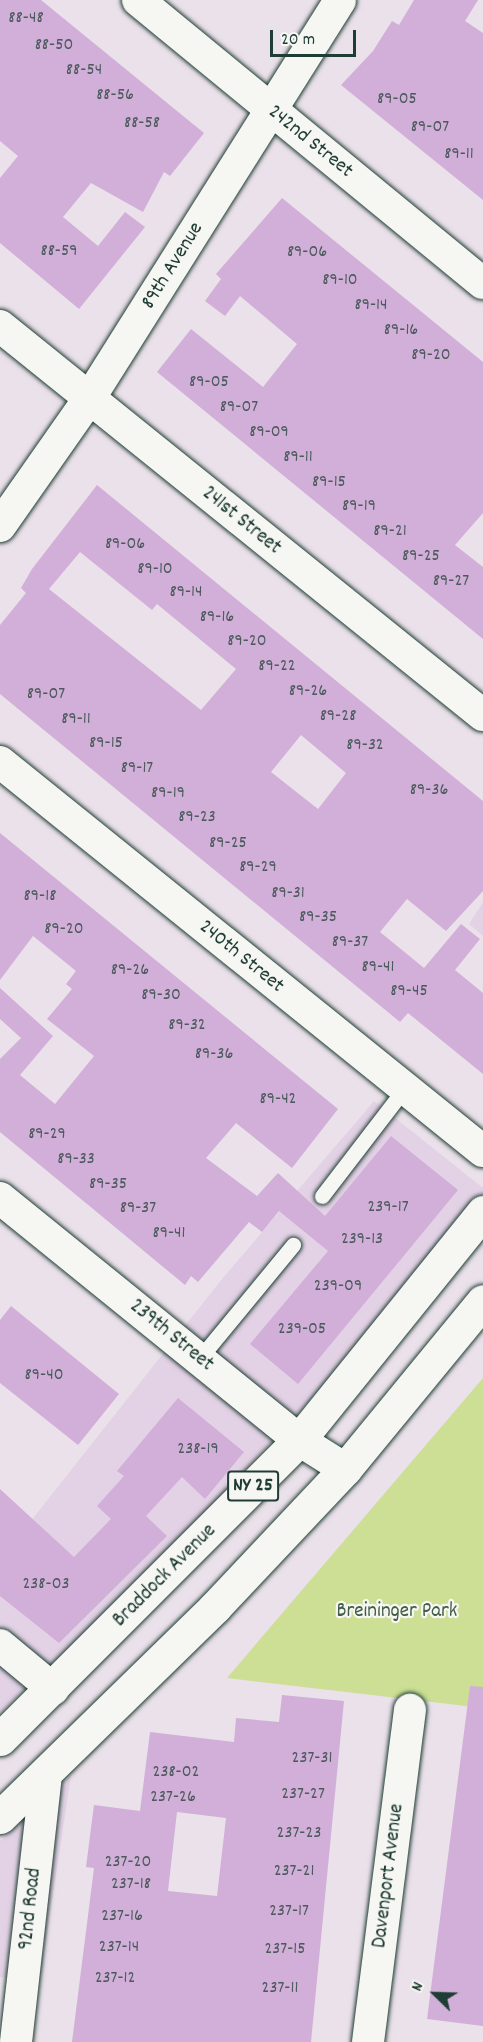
<!DOCTYPE html>
<style>
body{margin:0}
#map{position:relative;width:483px;height:2042px;overflow:hidden;background:#ebe1ea;font-family:Dekko,sans-serif}
div>[style]{position:absolute}
.built>*{inset:0;background:#e3d2e5}
.green>*{inset:0;background:#ccdf94}
.building>*{inset:0;background:#d1afd9}
.roads{filter:drop-shadow(0 0 2px #1f3d34) drop-shadow(0 0 2px #1f3d34)}
.lane>*{height:15px;margin:-7.5px;padding:0 7.5px;transform-origin:7.5px;border-radius:7.5px;background:#f6f6f2}
.street>*{height:32px;margin:-16px;padding:0 16px;transform-origin:16px;border-radius:16px;background:#f6f6f2}
.primary>*{height:33px;margin:-16.5px;padding:0 16.5px;transform-origin:16.5px;border-radius:16.5px;background:#f6f6f2}
span{translate:-50% -50%;white-space:nowrap;text-align:center;line-height:1.15;-webkit-text-stroke:4.5px #f6f6f2;paint-order:stroke}
.number-label{font-size:18px;color:#4c5a5d}
.number-label span{-webkit-text-stroke-width:0}
.shield-label span{padding:2px 4px;background:#f6f6f2;border:2px solid;border-radius:4px;-webkit-text-stroke-width:0}
.shield-label{font-size:20px;color:#1f3d34;font-weight:700}
.street-label{font-size:21px;color:#1f3d34}
.park-label{font-size:21px;color:#425d47}
.north{position:absolute;left:405px;top:1964px;width:60px;height:60px;-webkit-text-stroke:4px #f6f6f2;paint-order:stroke;rotate:293deg;font-size:16px;font-weight:700;line-height:24px;text-align:center;color:#1f3d34}
.north::after{content:'';display:block;margin:auto;width:21px;height:27px;background:#1f3d34;clip-path:polygon(50% 0,100% 100%,50% 72%,0 100%)}
.scale{position:absolute;left:270px;top:30px;width:86px;height:27px;box-sizing:border-box;border:3px solid #1f3d34;border-top:0;padding-left:8px;font-size:18px;line-height:21px;white-space:nowrap;color:#1f3d34;-webkit-text-stroke:4px #f6f6f2;paint-order:stroke}
</style>
<div id="map">
<div class="built">
<div style="clip-path:polygon(483px 902px,483px 936px,469px 924px)"></div>
<div style="clip-path:polygon(374px 1101px,483px 1188px,483px 1196px,329px 1380px,155px 1566px,0 1713px,0 1560px,222px 1279px)"></div>
<div style="clip-path:polygon(71px 1775px,40px 1981px,0 1977px,0 1841px)"></div>
</div>
<div class="green">
<div style="clip-path:polygon(483px 1378px,483px 1708px,227px 1678px)"></div>
</div>
<div class="building">
<div style="clip-path:polygon(0 0,41px 0,204px 133px,170px 176px,164px 172px,143px 212px,91px 183px,63px 217px,98px 246px,125px 212px,145px 227px,79px 309px,0 243px,0 178px,18px 156px,0 141px)"></div>
<div style="clip-path:polygon(414px 0,478px 0,465px 21px,483px 33px,483px 200px,341px 85px,373px 51px,392px 21px,399px 25px)"></div>
<div style="clip-path:polygon(282px 198px,483px 362px,483px 513px,455px 545px,483px 567px,483px 639px,157px 372px,191px 329px,263px 387px,297px 344px,240px 296px,225px 316px,205px 301px,221px 279px,216px 274px)"></div>
<div style="clip-path:polygon(evenodd,97px 485px,483px 801px,483px 891px,446px 931px,407px 899px,380px 932px,424px 968px,461px 924px,480px 939px,455px 970px,483px 993px,483px 1074px,408px 1013px,400px 1022px,0 694px,0 625px,26px 593px,21px 588px,32px 569px,97px 485px,80px 552px,152px 610px,157px 604px,236px 669px,201px 710px,49px 589px,80px 552px,97px 485px,301px 735px,346px 773px,318px 809px,271px 772px,301px 735px)"></div>
<div style="clip-path:polygon(0 833px,338px 1109px,292px 1168px,236px 1123px,206px 1158px,257px 1196px,278px 1173px,325px 1216px,391px 1136px,458px 1190px,298px 1384px,250px 1344px,328px 1251px,279px 1211px,262px 1232px,249px 1222px,198px 1282px,191px 1276px,185px 1285px,0 1132px,0 1059px,21px 1038px,0 1019px,0 988px,53px 1036px,20px 1075px,55px 1104px,94px 1056px,47px 1019px,72px 989px,66px 984px,76px 971px,33px 936px,0 980px)"></div>
<div style="clip-path:polygon(11px 1306px,119px 1394px,78px 1445px,0 1383px,0 1320px)"></div>
<div style="clip-path:polygon(178px 1398px,244px 1452px,205px 1499px,182px 1477px,146px 1516px,167px 1536px,59px 1643px,0 1596px,0 1489px,74px 1557px,111px 1519px,97px 1506px,124px 1476px,117px 1471px)"></div>
<div style="clip-path:polygon(470px 1686px,483px 1687px,483px 2026px,427px 2019px)"></div>
<div style="clip-path:polygon(evenodd,282px 1695px,344px 1701px,311px 2042px,72px 2042px,94px 1868px,86px 1867px,94px 1805px,140px 1811px,150px 1732px,234px 1742px,236px 1718px,279px 1722px,282px 1695px,177px 1812px,226px 1818px,217px 1896px,168px 1891px,177px 1812px)"></div>
</div>
<div class="roads">
<div class="lane">
<div style="left:322px;top:1196px;width:135px;rotate:-52.5deg"></div>
<div style="left:199px;top:1359px;width:148px;rotate:-50.5deg"></div>
</div>
<div class="street">
<div style="left:138px;top:0;width:446px;rotate:39.4deg"></div>
<div style="left:0;top:326px;width:620px;rotate:38.85deg"></div>
<div style="left:0;top:526px;width:155px;rotate:-55deg"></div>
<div style="left:89px;top:399px;width:471px;rotate:-57.8deg"></div>
<div style="left:0;top:762px;width:620px;rotate:38.85deg"></div>
<div style="left:0;top:1198px;width:385px;rotate:39deg"></div>
<div style="left:299px;top:1440px;width:54px;rotate:32.2deg"></div>
<div style="left:0;top:1645px;width:69px;rotate:39.7deg"></div>
<div style="left:16px;top:2042px;width:269px;rotate:-83.6deg"></div>
<div style="left:368px;top:2042px;width:335px;rotate:-82.8deg"></div>
</div>
<div class="primary">
<div style="left:0;top:1739px;width:423px;rotate:-45deg"></div>
<div style="left:299px;top:1440px;width:293px;rotate:-51.1deg"></div>
<div style="left:0;top:1817px;width:301px;rotate:-44.3deg"></div>
<div style="left:215px;top:1607px;width:190px;rotate:-46.7deg"></div>
<div style="left:345px;top:1469px;width:217px;rotate:-50.6deg"></div>
</div>
</div>
<div class="number-label">
<span style="left:26px;top:19px">88-48</span>
<span style="left:54px;top:46px">88-50</span>
<span style="left:84px;top:71px">88-54</span>
<span style="left:115px;top:96px">88-56</span>
<span style="left:397px;top:100px">89-05</span>
<span style="left:142px;top:124px">88-58</span>
<span style="left:430px;top:128px">89-07</span>
<span style="left:459px;top:155px">89-11</span>
<span style="left:59px;top:252px">88-59</span>
<span style="left:307px;top:253px">89-06</span>
<span style="left:340px;top:281px">89-10</span>
<span style="left:371px;top:306px">89-14</span>
<span style="left:401px;top:331px">89-16</span>
<span style="left:431px;top:356px">89-20</span>
<span style="left:209px;top:383px">89-05</span>
<span style="left:239px;top:408px">89-07</span>
<span style="left:269px;top:433px">89-09</span>
<span style="left:298px;top:458px">89-11</span>
<span style="left:329px;top:483px">89-15</span>
<span style="left:359px;top:507px">89-19</span>
<span style="left:390px;top:532px">89-21</span>
<span style="left:125px;top:545px">89-06</span>
<span style="left:421px;top:557px">89-25</span>
<span style="left:155px;top:570px">89-10</span>
<span style="left:451px;top:582px">89-27</span>
<span style="left:186px;top:593px">89-14</span>
<span style="left:217px;top:618px">89-16</span>
<span style="left:247px;top:642px">89-20</span>
<span style="left:277px;top:667px">89-22</span>
<span style="left:308px;top:692px">89-26</span>
<span style="left:46px;top:695px">89-07</span>
<span style="left:338px;top:717px">89-28</span>
<span style="left:76px;top:720px">89-11</span>
<span style="left:106px;top:744px">89-15</span>
<span style="left:365px;top:746px">89-32</span>
<span style="left:137px;top:769px">89-17</span>
<span style="left:429px;top:791px">89-36</span>
<span style="left:168px;top:794px">89-19</span>
<span style="left:197px;top:818px">89-23</span>
<span style="left:228px;top:844px">89-25</span>
<span style="left:258px;top:868px">89-29</span>
<span style="left:288px;top:894px">89-31</span>
<span style="left:40px;top:897px">89-18</span>
<span style="left:318px;top:918px">89-35</span>
<span style="left:64px;top:930px">89-20</span>
<span style="left:350px;top:943px">89-37</span>
<span style="left:378px;top:968px">89-41</span>
<span style="left:130px;top:971px">89-26</span>
<span style="left:409px;top:992px">89-45</span>
<span style="left:161px;top:996px">89-30</span>
<span style="left:187px;top:1026px">89-32</span>
<span style="left:214px;top:1055px">89-36</span>
<span style="left:278px;top:1100px">89-42</span>
<span style="left:47px;top:1135px">89-29</span>
<span style="left:76px;top:1160px">89-33</span>
<span style="left:108px;top:1185px">89-35</span>
<span style="left:388px;top:1208px">239-17</span>
<span style="left:138px;top:1209px">89-37</span>
<span style="left:169px;top:1234px">89-41</span>
<span style="left:362px;top:1240px">239-13</span>
<span style="left:338px;top:1287px">239-09</span>
<span style="left:302px;top:1330px">239-05</span>
<span style="left:44px;top:1376px">89-40</span>
<span style="left:198px;top:1450px">238-19</span>
<span style="left:46px;top:1585px">238-03</span>
<span style="left:312px;top:1759px">237-31</span>
<span style="left:176px;top:1773px">238-02</span>
<span style="left:303px;top:1795px">237-27</span>
<span style="left:173px;top:1798px">237-26</span>
<span style="left:299px;top:1834px">237-23</span>
<span style="left:128px;top:1863px">237-20</span>
<span style="left:294px;top:1872px">237-21</span>
<span style="left:131px;top:1885px">237-18</span>
<span style="left:289px;top:1912px">237-17</span>
<span style="left:122px;top:1917px">237-16</span>
<span style="left:119px;top:1948px">237-14</span>
<span style="left:285px;top:1950px">237-15</span>
<span style="left:115px;top:1979px">237-12</span>
<span style="left:280px;top:1989px">237-11</span>
</div>
<div class="shield-label">
<span style="left:253px;top:1486px">NY 25</span>
</div>
<div class="street-label">
<span style="left:310px;top:142px;rotate:39deg">242nd Street</span>
<span style="left:173px;top:266px;rotate:-58deg">89th Avenue</span>
<span style="left:241px;top:521px;rotate:39deg">241st Street</span>
<span style="left:241px;top:957px;rotate:39deg">240th Street</span>
<span style="left:171px;top:1336px;rotate:39deg">239th Street</span>
<span style="left:165px;top:1576px;rotate:-45deg">Braddock Avenue</span>
<span style="left:389px;top:1876px;rotate:-83deg">Davenport Avenue</span>
<span style="left:31px;top:1909px;rotate:-84deg">92nd Road</span>
</div>
<div class="park-label">
<span style="left:397px;top:1612px">Breininger Park</span>
</div>
<div class="north">N</div>
<div class="scale">20 m</div>
</div>
